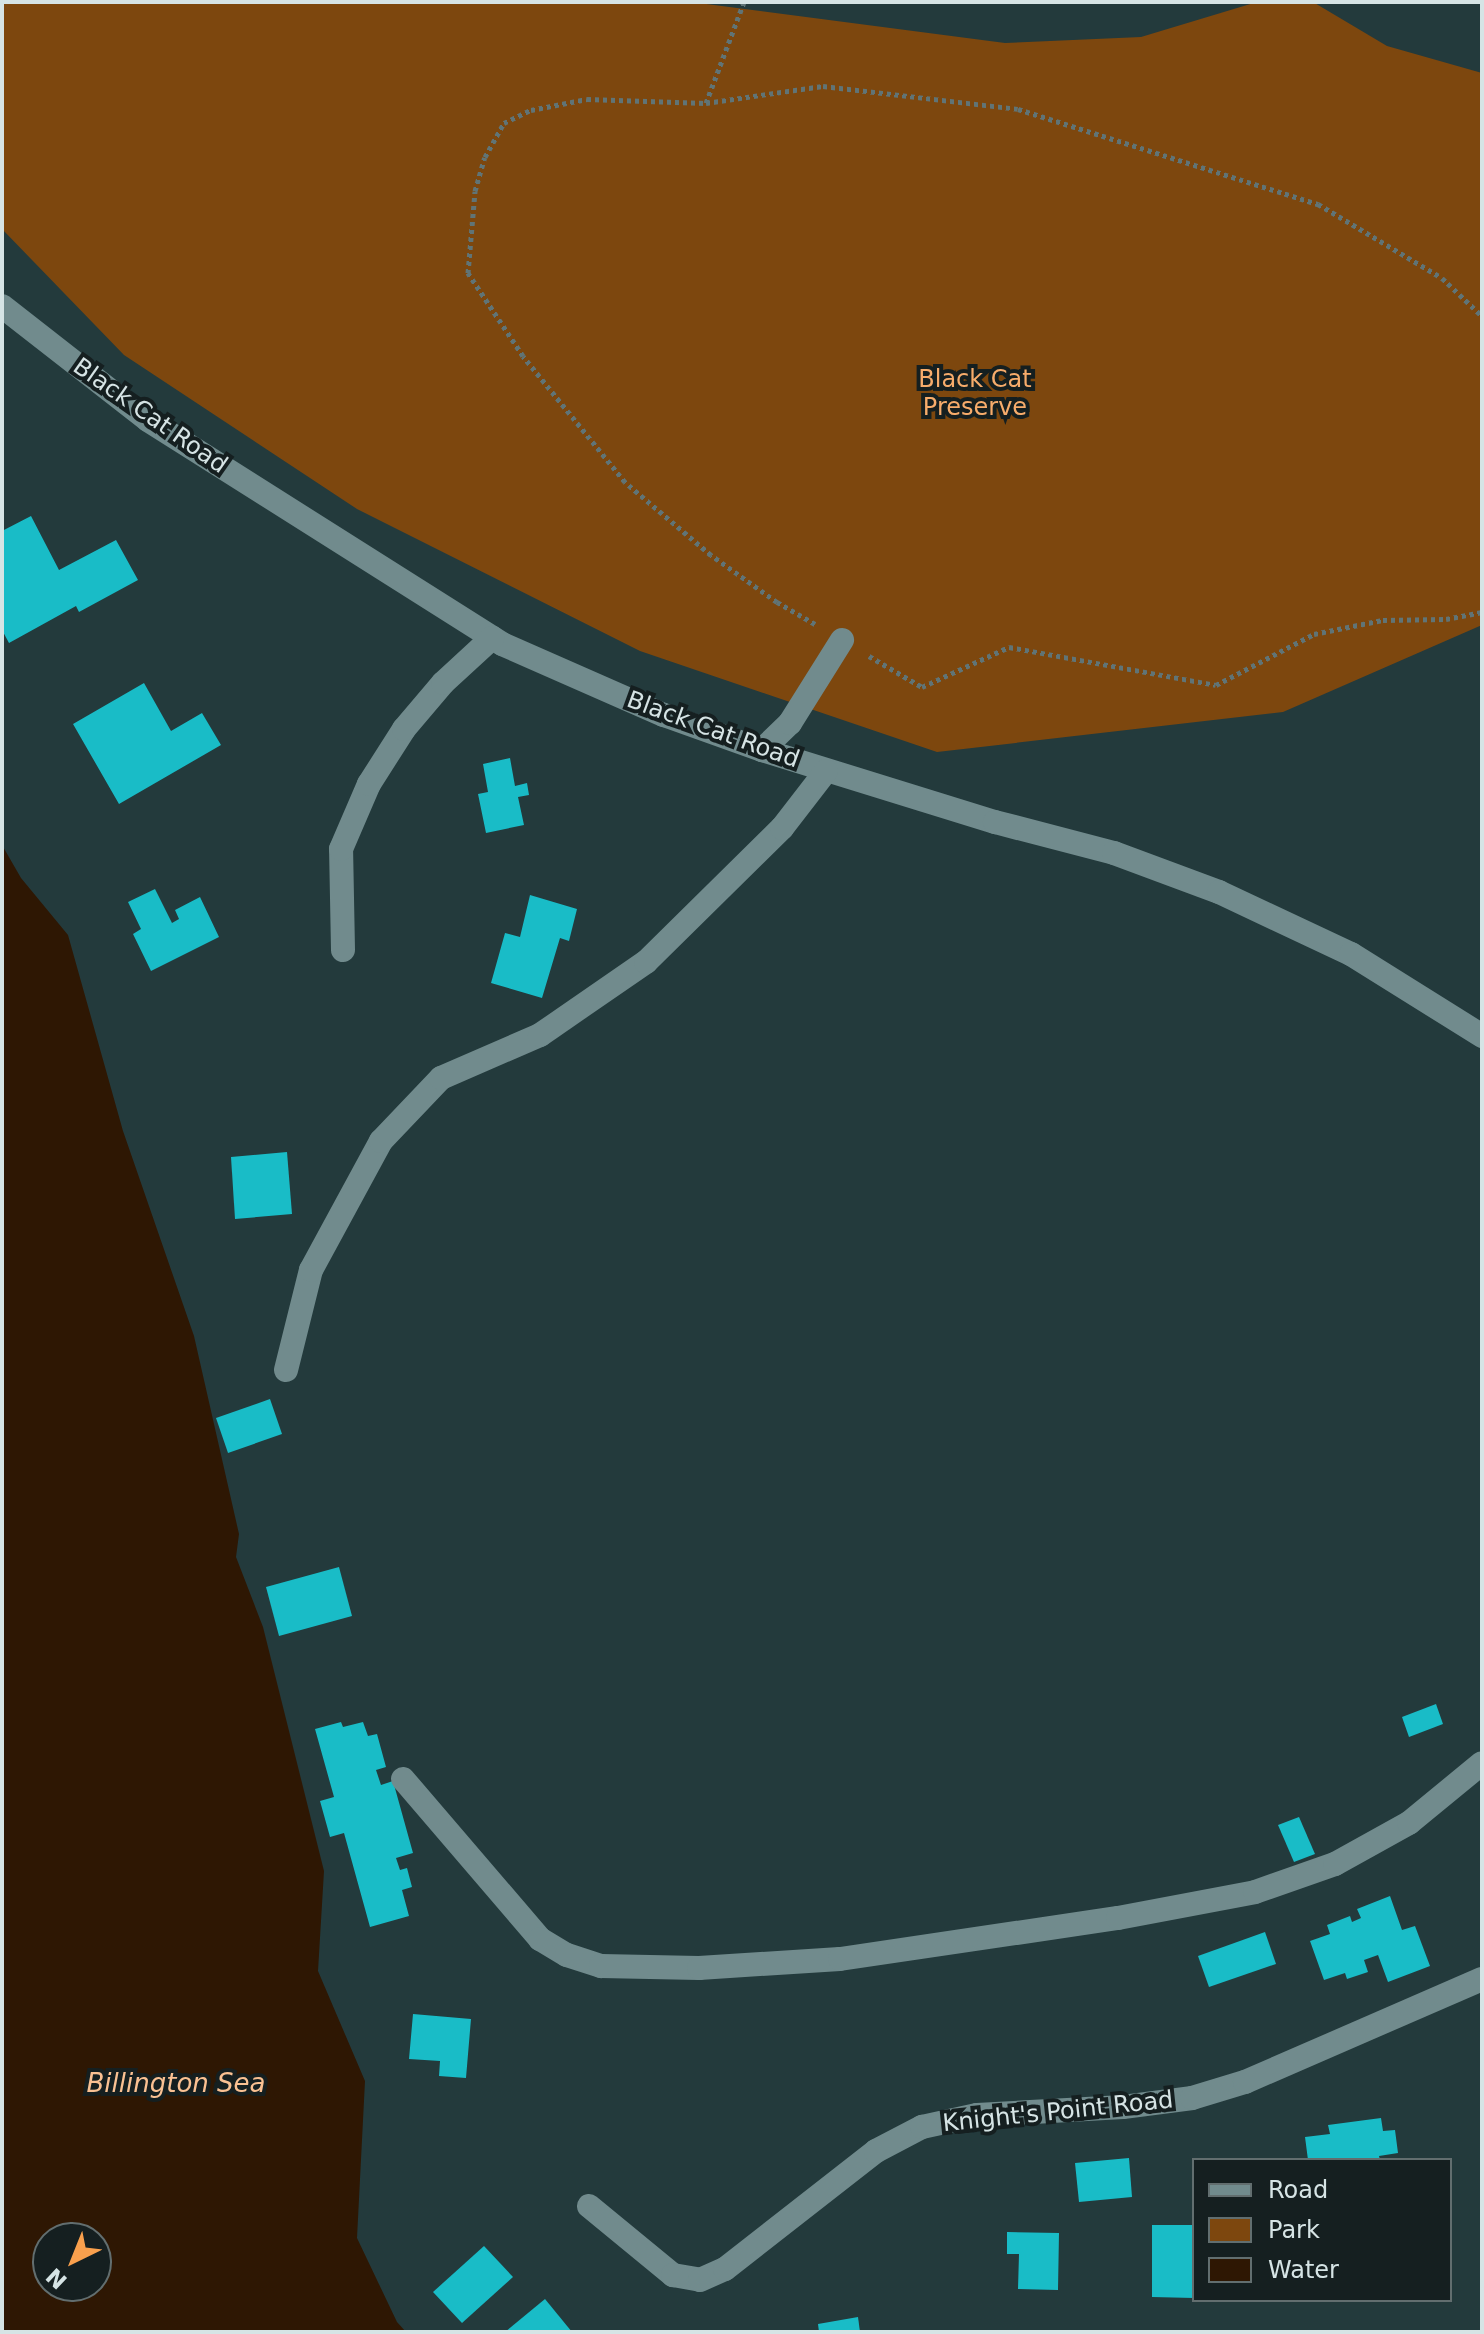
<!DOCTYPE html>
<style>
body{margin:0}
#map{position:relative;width:1484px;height:2334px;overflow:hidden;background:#233a3c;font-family:"DejaVu Sans",sans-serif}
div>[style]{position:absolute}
.green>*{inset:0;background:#7d470e}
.water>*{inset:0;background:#2e1703}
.building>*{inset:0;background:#19bcc7}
.path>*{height:5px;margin-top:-2.5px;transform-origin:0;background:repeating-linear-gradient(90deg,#607476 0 4px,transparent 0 8px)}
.minor>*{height:24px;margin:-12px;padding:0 12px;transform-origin:12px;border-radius:12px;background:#718b8d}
span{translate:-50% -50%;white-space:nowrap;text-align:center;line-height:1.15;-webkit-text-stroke:8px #151f20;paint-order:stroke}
.park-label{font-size:24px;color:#f7ac6b}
.street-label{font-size:24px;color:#d6e4e5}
.water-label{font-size:26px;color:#fac192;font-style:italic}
.frame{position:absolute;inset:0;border:4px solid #d6e4e5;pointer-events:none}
.legend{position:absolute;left:1192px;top:2158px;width:260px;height:144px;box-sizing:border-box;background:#151f20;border:2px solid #626e6f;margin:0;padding:10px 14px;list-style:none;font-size:24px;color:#d6e4e5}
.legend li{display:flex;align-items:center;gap:16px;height:40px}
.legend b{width:40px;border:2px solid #626e6f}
.north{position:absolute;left:32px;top:2222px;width:80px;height:80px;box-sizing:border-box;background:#151f20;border:2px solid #626e6f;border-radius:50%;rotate:223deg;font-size:22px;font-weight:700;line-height:32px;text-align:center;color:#d6e4e5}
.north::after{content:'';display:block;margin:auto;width:28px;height:36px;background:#f9a04d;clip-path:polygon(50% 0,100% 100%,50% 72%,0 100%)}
</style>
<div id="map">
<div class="green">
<div style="clip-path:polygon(2px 2px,691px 2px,1005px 43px,1141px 37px,1257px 2px,1313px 2px,1387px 46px,1482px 73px,1482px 625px,1283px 712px,937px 752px,640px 651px,357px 509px,124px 355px,2px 229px)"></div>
</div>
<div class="water">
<div style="clip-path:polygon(evenodd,2px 845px,21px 878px,68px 935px,123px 1131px,194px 1336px,239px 1534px,236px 1557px,263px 1627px,324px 1871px,318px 1971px,365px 2081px,357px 2238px,397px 2322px,406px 2332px,2px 2332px,2px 845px,48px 2238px,96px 2238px,96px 2286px,48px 2286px,48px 2238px)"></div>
</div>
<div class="building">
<div style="clip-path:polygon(31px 516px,59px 570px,116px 540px,138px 580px,79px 612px,76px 606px,9px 643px,2px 630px,2px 531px)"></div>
<div style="clip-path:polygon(144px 683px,171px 731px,202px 713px,221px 745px,119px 804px,73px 724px)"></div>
<div style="clip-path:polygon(510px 758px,515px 786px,527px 783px,529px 795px,518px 797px,524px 825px,486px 833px,478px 794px,488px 792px,483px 764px)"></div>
<div style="clip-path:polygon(155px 889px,172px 923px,179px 919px,175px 910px,200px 897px,219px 937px,151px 971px,133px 934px,141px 929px,128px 902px)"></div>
<div style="clip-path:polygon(530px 895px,577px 909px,569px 941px,560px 938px,542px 998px,491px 983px,505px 933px,520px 937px)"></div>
<div style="clip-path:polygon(287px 1152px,292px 1214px,235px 1219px,231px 1157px)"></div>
<div style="clip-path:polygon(270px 1399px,282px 1434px,228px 1453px,216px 1418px)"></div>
<div style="clip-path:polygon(339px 1567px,352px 1616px,279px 1636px,266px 1587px)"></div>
<div style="clip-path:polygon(1436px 1704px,1443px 1724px,1409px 1737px,1402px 1717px)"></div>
<div style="clip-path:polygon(341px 1722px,343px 1727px,363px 1722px,368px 1736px,377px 1734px,386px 1767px,376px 1770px,381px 1785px,393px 1781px,413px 1853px,396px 1858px,400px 1870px,407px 1868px,412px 1887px,402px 1890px,409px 1916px,370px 1927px,344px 1833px,330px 1837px,320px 1801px,334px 1797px,315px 1729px)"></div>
<div style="clip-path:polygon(1299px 1817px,1315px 1854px,1294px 1862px,1278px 1825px)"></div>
<div style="clip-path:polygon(1390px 1896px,1402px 1930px,1415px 1926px,1430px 1966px,1388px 1982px,1378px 1955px,1364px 1960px,1368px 1972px,1347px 1979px,1345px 1973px,1324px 1980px,1310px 1941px,1330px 1934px,1327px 1925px,1350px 1916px,1352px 1922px,1361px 1918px,1357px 1909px)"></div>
<div style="clip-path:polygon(1265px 1932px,1276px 1964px,1209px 1987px,1198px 1956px)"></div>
<div style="clip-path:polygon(413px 2014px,471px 2019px,466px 2078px,439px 2076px,440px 2061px,409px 2059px)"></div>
<div style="clip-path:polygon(1381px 2118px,1383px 2131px,1395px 2130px,1398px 2153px,1379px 2156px,1380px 2160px,1308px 2160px,1305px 2137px,1330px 2134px,1328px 2125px)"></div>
<div style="clip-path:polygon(1129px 2158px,1132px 2197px,1079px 2202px,1075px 2163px)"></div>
<div style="clip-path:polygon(1152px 2225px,1194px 2225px,1194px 2298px,1152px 2297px)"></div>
<div style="clip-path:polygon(1007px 2232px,1059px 2233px,1058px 2290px,1018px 2289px,1019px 2254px,1007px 2254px)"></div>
<div style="clip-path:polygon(484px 2246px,513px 2277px,462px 2323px,433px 2292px)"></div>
<div style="clip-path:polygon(545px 2299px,572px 2332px,505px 2332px)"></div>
<div style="clip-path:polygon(858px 2317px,860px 2332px,819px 2332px,818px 2324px)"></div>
</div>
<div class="path">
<div style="left:706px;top:103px;width:108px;rotate:-69.4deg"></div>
<div style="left:815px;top:624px;width:44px;rotate:-149.9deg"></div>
<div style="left:777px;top:602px;width:81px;rotate:-144.5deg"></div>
<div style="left:711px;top:555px;width:113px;rotate:-139.7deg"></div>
<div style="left:625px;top:482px;width:162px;rotate:-129deg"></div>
<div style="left:523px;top:356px;width:100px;rotate:-123.5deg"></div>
<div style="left:468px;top:273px;width:82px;rotate:-85.1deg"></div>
<div style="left:475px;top:191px;width:35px;rotate:-74deg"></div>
<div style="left:485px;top:157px;width:39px;rotate:-61deg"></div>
<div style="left:504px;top:123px;width:30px;rotate:-26deg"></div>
<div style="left:531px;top:110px;width:57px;rotate:-11.1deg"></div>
<div style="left:587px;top:99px;width:119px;rotate:1.9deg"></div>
<div style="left:706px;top:103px;width:118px;rotate:-8.3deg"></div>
<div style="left:823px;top:86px;width:196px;rotate:6.7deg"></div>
<div style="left:1018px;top:109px;width:315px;rotate:17.6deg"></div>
<div style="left:1318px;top:204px;width:144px;rotate:30.8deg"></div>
<div style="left:1442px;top:278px;width:55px;rotate:43.5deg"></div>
<div style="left:869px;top:656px;width:61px;rotate:30.3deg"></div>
<div style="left:922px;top:687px;width:96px;rotate:-24.7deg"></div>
<div style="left:1009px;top:647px;width:210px;rotate:10.4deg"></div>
<div style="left:1216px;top:685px;width:110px;rotate:-27.5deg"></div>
<div style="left:1314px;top:634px;width:70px;rotate:-11.5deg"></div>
<div style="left:1383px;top:620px;width:63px;rotate:-0.9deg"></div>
<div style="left:1446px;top:619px;width:37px;rotate:-11deg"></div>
</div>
<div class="minor">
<div style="left:2px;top:306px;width:185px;rotate:38deg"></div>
<div style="left:148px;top:420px;width:419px;rotate:32.3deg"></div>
<div style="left:502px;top:644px;width:177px;rotate:23.7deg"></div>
<div style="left:664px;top:715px;width:104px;rotate:19.7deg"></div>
<div style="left:762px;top:750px;width:244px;rotate:17.2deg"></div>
<div style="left:995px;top:822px;width:123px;rotate:14.6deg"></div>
<div style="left:1114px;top:853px;width:112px;rotate:20.4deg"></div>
<div style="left:1219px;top:892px;width:146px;rotate:25.2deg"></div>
<div style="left:1351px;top:954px;width:155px;rotate:32deg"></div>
<div style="left:762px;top:750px;width:39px;rotate:-44deg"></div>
<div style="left:790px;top:723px;width:98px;rotate:-57.9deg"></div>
<div style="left:343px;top:950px;width:101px;rotate:-91.1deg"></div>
<div style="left:341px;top:849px;width:71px;rotate:-66.7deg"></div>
<div style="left:369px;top:784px;width:65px;rotate:-57.5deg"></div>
<div style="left:404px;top:729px;width:60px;rotate:-49.7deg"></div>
<div style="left:443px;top:683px;width:67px;rotate:-42.6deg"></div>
<div style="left:286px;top:1370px;width:103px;rotate:-76deg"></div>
<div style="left:311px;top:1270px;width:147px;rotate:-61.5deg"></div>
<div style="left:381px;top:1141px;width:87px;rotate:-46.4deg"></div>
<div style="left:441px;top:1078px;width:108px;rotate:-23.5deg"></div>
<div style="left:540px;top:1035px;width:129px;rotate:-34.6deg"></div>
<div style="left:646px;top:962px;width:191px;rotate:-44.6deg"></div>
<div style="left:782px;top:828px;width:72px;rotate:-52.3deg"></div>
<div style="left:403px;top:1779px;width:211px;rotate:49.4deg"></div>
<div style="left:540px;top:1939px;width:31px;rotate:31deg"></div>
<div style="left:567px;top:1955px;width:36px;rotate:18deg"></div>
<div style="left:601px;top:1966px;width:98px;rotate:1.2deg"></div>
<div style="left:699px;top:1968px;width:141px;rotate:-3.7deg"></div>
<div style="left:840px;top:1959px;width:281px;rotate:-8.4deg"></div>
<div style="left:1118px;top:1918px;width:139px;rotate:-10.7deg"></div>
<div style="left:1255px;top:1892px;width:85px;rotate:-19.3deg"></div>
<div style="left:1335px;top:1864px;width:85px;rotate:-29deg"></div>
<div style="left:1409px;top:1823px;width:94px;rotate:-39.4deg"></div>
<div style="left:589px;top:2206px;width:109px;rotate:39.4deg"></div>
<div style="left:673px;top:2275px;width:27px;rotate:10deg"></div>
<div style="left:700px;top:2280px;width:27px;rotate:-24deg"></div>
<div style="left:725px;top:2269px;width:192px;rotate:-38deg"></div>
<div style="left:876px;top:2151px;width:52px;rotate:-27.6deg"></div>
<div style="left:922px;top:2127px;width:56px;rotate:-12.3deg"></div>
<div style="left:977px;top:2115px;width:146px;rotate:-3.1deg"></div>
<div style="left:1123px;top:2107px;width:70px;rotate:-7.4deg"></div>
<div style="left:1192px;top:2098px;width:55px;rotate:-16.8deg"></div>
<div style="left:1245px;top:2082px;width:258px;rotate:-23.5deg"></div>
</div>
<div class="park-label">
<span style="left:975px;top:394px">Black Cat<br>Preserve</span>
</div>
<div class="street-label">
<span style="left:150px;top:416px;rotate:35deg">Black Cat Road</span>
<span style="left:713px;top:730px;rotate:20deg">Black Cat Road</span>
<span style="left:1058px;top:2112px;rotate:-6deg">Knight's Point Road</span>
</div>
<div class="water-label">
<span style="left:176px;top:2084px">Billington Sea</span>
</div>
<div class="frame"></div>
<ul class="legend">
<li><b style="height:10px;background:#718b8d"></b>Road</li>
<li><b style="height:22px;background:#7d470e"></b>Park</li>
<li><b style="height:22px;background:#2e1703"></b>Water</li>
</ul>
<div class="north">N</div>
</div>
